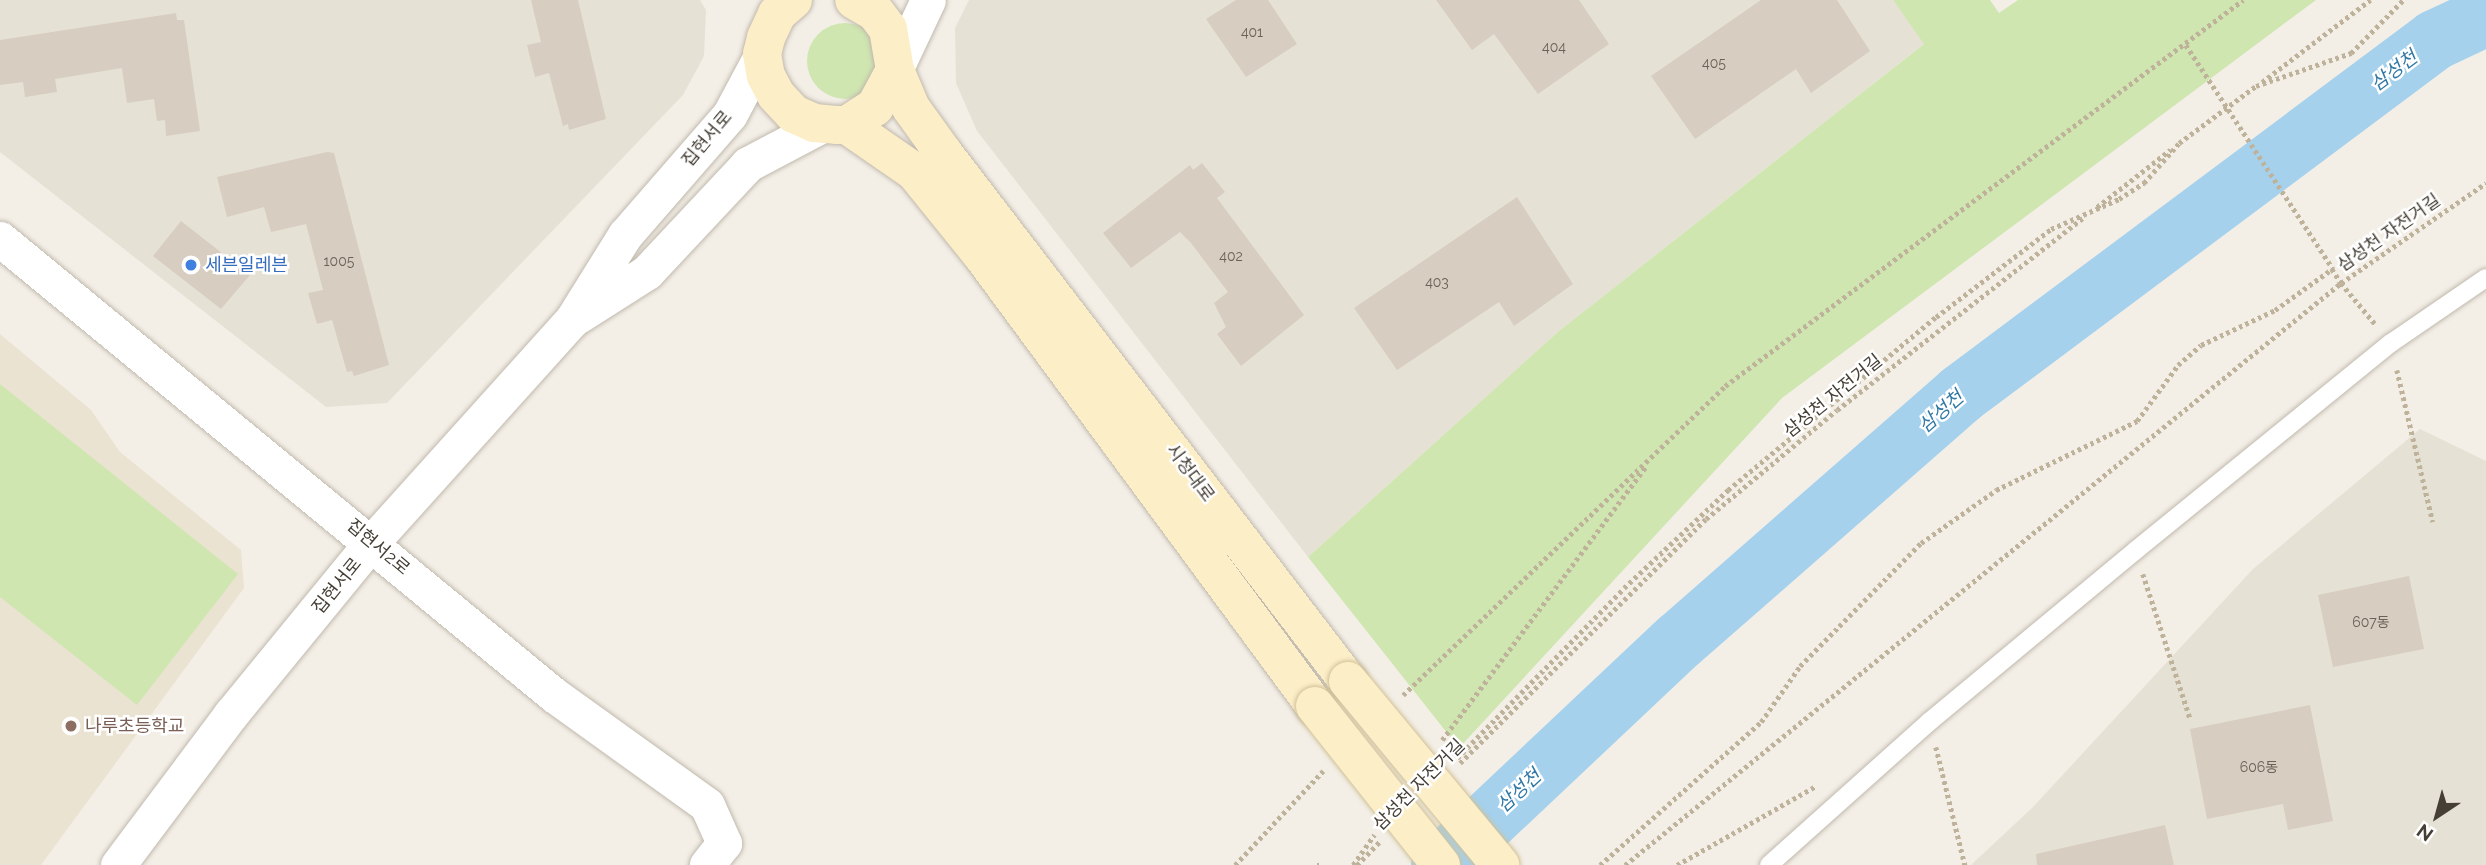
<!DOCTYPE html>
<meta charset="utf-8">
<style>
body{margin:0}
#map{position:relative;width:2486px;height:865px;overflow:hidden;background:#f3efe7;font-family:Raleway,"Noto Sans KR",sans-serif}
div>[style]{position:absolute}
.residential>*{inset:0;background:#e6e1d5}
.education>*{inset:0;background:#ebe3d1}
.green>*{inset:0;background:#cfe6b1}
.round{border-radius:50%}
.river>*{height:60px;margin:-30px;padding:0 30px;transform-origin:30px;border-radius:30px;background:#a5d1ed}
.building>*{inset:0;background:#d7cdc0}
.path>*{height:4.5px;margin-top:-2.25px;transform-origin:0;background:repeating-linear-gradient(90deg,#bfb29b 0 3.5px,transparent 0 7px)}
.roads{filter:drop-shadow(0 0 2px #c1b9ad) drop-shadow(0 0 2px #c1b9ad)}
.lane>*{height:18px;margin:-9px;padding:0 9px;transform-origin:9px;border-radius:9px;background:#fff}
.street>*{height:35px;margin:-17.5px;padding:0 17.5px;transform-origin:17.5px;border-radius:17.5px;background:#fff}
.secondary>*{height:38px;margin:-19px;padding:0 19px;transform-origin:19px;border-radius:19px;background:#fceec7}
.bridges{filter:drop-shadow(0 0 2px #d1c198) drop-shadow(0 0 2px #d1c198)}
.secondary-bridge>*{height:38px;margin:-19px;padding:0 19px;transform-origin:19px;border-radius:19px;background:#fceec7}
.dots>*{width:19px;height:19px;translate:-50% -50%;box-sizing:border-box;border:4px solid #fff;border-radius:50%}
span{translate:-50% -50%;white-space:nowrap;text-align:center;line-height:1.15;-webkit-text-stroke:5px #fff;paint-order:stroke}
.number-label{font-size:14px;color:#6a6258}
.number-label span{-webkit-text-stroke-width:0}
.street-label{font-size:18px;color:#453f36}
.shop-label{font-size:18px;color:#366cbe}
.left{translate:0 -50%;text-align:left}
.education-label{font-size:18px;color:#785e54}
.water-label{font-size:19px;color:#3178a5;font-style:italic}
.north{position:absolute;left:2402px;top:781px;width:70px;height:70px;-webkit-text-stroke:5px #fff;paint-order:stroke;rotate:216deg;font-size:19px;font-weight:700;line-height:28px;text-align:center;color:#453f36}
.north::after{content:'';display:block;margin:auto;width:24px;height:32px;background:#453f36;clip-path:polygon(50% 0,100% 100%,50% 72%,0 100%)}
</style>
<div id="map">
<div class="residential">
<div style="clip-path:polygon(0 0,700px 0,706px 10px,704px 56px,683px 95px,387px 403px,326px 407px,0 152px)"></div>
<div style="clip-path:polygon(969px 0,1893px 0,1925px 43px,1559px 331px,1308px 557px,977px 131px,956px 83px,955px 28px)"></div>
<div style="clip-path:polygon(2420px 429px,2486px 461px,2486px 865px,1971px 865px,2033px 807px,2253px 569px)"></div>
</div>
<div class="education">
<div style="clip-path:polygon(0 334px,91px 410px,120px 452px,241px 550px,244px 588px,41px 865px,0 865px)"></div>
</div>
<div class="green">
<div style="clip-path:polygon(1893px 0,1990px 0,1999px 13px,2018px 0,2316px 0,1782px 398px,1459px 748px,1308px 557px,1559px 331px,1924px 44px)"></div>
<div class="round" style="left:807px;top:23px;width:76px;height:76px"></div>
<div style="clip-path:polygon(0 384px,238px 574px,137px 705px,0 597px)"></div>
</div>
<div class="river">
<div style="left:1441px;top:865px;width:327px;rotate:-43.3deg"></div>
<div style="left:1679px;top:641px;width:375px;rotate:-41.2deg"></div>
<div style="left:1961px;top:394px;width:592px;rotate:-36.75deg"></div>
<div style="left:2435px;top:40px;width:56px;rotate:-25.2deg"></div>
</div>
<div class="building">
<div style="clip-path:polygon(531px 0,578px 0,606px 119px,569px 130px,568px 124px,563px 126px,549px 73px,535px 77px,527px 45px,541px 42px)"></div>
<div style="clip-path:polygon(1236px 0,1268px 0,1297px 44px,1246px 77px,1206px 19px)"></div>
<div style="clip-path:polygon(1436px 0,1579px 0,1609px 44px,1538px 94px,1494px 34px,1472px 50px)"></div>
<div style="clip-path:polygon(1761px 0,1837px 0,1870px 51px,1811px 93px,1796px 69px,1695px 139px,1651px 76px)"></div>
<div style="clip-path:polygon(176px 13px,177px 20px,184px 20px,200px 131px,166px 136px,165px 120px,157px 121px,154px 99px,127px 103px,122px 68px,55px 79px,57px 92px,25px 97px,23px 82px,0 85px,0 40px)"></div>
<div style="clip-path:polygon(327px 152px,334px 153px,389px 365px,354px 376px,352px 371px,347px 372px,332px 320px,317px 324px,308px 293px,323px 290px,306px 224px,271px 232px,264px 207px,227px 217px,217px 177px)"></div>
<div style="clip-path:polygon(1202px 163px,1225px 192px,1217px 198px,1304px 315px,1241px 366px,1217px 334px,1226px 327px,1214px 303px,1228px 292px,1191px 243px,1180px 232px,1131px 268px,1103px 233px,1190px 165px,1193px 170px)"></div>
<div style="clip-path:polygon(1517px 197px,1573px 284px,1514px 326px,1499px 302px,1397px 370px,1354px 308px)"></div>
<div style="clip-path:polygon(181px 221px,250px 275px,221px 309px,153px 256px)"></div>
<div style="clip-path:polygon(2409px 576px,2424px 649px,2333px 667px,2318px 595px)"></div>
<div style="clip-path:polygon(2310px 705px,2333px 821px,2288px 830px,2283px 804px,2207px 819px,2190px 729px)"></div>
<div style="clip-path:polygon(2165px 825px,2174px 865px,2037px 865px,2036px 854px)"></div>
</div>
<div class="path">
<div style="left:2186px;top:45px;width:268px;rotate:56.7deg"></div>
<div style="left:2262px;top:82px;width:136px;rotate:-37.2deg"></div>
<div style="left:2097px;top:207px;width:93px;rotate:-38deg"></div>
<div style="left:2341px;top:283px;width:55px;rotate:50.2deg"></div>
<div style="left:2397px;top:370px;width:156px;rotate:76.7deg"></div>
<div style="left:2143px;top:574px;width:151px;rotate:71.9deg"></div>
<div style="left:1403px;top:695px;width:446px;rotate:-43.8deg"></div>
<div style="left:1725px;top:386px;width:646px;rotate:-36.69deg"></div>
<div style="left:1442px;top:740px;width:342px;rotate:-53.3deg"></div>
<div style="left:1936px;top:747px;width:122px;rotate:76.2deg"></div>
<div style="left:1457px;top:758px;width:238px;rotate:-45.5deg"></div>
<div style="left:1624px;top:588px;width:143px;rotate:-43.3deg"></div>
<div style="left:1728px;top:490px;width:271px;rotate:-39.8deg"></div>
<div style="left:1936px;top:317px;width:145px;rotate:-37.4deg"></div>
<div style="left:2051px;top:229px;width:74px;rotate:-23.8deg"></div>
<div style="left:2119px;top:199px;width:30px;rotate:-33deg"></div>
<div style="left:2144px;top:183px;width:53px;rotate:-48.8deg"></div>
<div style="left:2179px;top:143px;width:96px;rotate:-36.5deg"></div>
<div style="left:2256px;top:86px;width:101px;rotate:-19.2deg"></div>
<div style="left:2351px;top:53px;width:74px;rotate:-45.5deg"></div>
<div style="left:1460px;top:763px;width:346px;rotate:-44.8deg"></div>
<div style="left:1706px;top:519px;width:170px;rotate:-39.8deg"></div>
<div style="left:1837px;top:410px;width:315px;rotate:-38deg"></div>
<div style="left:1235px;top:865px;width:129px;rotate:-46.9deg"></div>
<div style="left:1317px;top:865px;width:2px"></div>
<div style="left:1353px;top:865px;width:37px;rotate:-55deg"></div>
<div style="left:1357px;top:865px;width:33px;rotate:-46deg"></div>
<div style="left:1600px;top:865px;width:215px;rotate:-41.6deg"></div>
<div style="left:1761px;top:722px;width:68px;rotate:-55.1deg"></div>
<div style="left:1800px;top:666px;width:173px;rotate:-45.5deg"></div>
<div style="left:1921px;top:543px;width:92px;rotate:-35.2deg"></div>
<div style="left:1996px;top:490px;width:157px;rotate:-26.1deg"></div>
<div style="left:2137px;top:421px;width:69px;rotate:-53.8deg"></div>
<div style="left:2178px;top:365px;width:30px;rotate:-41deg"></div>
<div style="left:2201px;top:345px;width:82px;rotate:-25.3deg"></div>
<div style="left:2275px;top:310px;width:70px;rotate:-35.7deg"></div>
<div style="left:2332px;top:269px;width:17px;rotate:57deg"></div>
<div style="left:1625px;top:865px;width:923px;rotate:-39.11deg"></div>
<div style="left:2341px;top:283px;width:176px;rotate:-34.6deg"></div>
<div style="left:1677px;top:865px;width:160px;rotate:-29.6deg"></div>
</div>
<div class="roads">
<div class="lane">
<div style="left:1769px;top:865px;width:215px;rotate:-41.8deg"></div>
<div style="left:1929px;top:722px;width:269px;rotate:-39.7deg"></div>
<div style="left:2136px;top:550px;width:328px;rotate:-39.1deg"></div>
<div style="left:2391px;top:343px;width:115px;rotate:-34.4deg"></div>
</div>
<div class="street">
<div style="left:895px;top:70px;width:77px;rotate:-64.8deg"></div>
<div style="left:0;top:239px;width:718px;rotate:39.46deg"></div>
<div style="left:554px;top:695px;width:188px;rotate:35.7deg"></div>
<div style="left:707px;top:805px;width:42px;rotate:65.9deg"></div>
<div style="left:724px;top:843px;width:28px;rotate:128deg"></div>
<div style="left:578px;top:316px;width:82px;rotate:-32.5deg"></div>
<div style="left:647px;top:272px;width:148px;rotate:-46.9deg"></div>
<div style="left:748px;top:164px;width:86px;rotate:-27.8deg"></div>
<div style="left:118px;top:865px;width:189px;rotate:-53.2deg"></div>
<div style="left:231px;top:714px;width:222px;rotate:-50.7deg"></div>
<div style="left:372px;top:542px;width:299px;rotate:-48deg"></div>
<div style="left:572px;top:320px;width:100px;rotate:-58.1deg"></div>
<div style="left:625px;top:235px;width:160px;rotate:-49deg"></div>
<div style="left:730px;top:114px;width:68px;rotate:-61.9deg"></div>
</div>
<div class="secondary">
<div style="left:793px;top:0;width:21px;rotate:139deg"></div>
<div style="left:777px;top:14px;width:26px;rotate:115deg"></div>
<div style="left:766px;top:38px;width:16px;rotate:104deg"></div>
<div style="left:762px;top:54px;width:22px;rotate:80deg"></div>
<div style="left:766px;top:76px;width:21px;rotate:62deg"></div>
<div style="left:776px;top:95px;width:26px;rotate:47deg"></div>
<div style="left:794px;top:114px;width:22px;rotate:24deg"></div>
<div style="left:814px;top:123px;width:22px;rotate:5deg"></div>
<div style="left:836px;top:125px;width:11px"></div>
<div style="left:847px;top:125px;width:33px;rotate:-33deg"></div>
<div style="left:875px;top:107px;width:42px;rotate:-61.6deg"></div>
<div style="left:895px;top:70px;width:42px;rotate:-99.7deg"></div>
<div style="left:888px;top:29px;width:21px;rotate:-127deg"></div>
<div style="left:875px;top:12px;width:24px;rotate:-150deg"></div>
<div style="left:895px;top:70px;width:41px;rotate:67.2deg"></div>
<div style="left:911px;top:108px;width:57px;rotate:54.3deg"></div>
<div style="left:944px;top:154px;width:664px;rotate:52.53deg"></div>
<div style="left:847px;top:125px;width:83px;rotate:34.7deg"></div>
<div style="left:915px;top:172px;width:107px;rotate:51.1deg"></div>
<div style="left:982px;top:255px;width:561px;rotate:53.56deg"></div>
</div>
</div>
<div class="bridges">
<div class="secondary-bridge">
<div style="left:1348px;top:681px;width:239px;rotate:50.4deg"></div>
<div style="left:1315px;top:706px;width:203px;rotate:51.6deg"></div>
</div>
</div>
<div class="dots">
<div style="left:191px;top:265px;background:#3f7fe0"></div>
<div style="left:71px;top:726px;background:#8d6e63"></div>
</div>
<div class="number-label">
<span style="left:1252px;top:32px">401</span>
<span style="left:1554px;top:47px">404</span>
<span style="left:1714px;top:63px">405</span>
<span style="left:1231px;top:256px">402</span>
<span style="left:339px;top:261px">1005</span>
<span style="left:1437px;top:282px">403</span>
<span style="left:2371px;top:622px">607동</span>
<span style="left:2259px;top:767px">606동</span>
</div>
<div class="street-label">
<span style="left:707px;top:139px;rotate:-50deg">집현서로</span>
<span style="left:2389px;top:233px;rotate:-35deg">삼성천 자전거길</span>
<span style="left:1833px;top:396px;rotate:-39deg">삼성천 자전거길</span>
<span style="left:1190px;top:473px;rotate:53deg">시청대로</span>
<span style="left:378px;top:547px;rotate:40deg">집현서2로</span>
<span style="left:337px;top:586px;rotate:-51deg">집현서로</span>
<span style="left:1419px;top:785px;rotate:-45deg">삼성천 자전거길</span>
</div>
<div class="shop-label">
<span class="left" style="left:205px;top:265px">세븐일레븐</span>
</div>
<div class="education-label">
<span class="left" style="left:85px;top:726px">나루초등학교</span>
</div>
<div class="water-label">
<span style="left:2394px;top:71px;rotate:-37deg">삼성천</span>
<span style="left:1941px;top:412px;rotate:-41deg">삼성천</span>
<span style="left:1519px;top:791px;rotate:-43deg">삼성천</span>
</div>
<div class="north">N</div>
</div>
